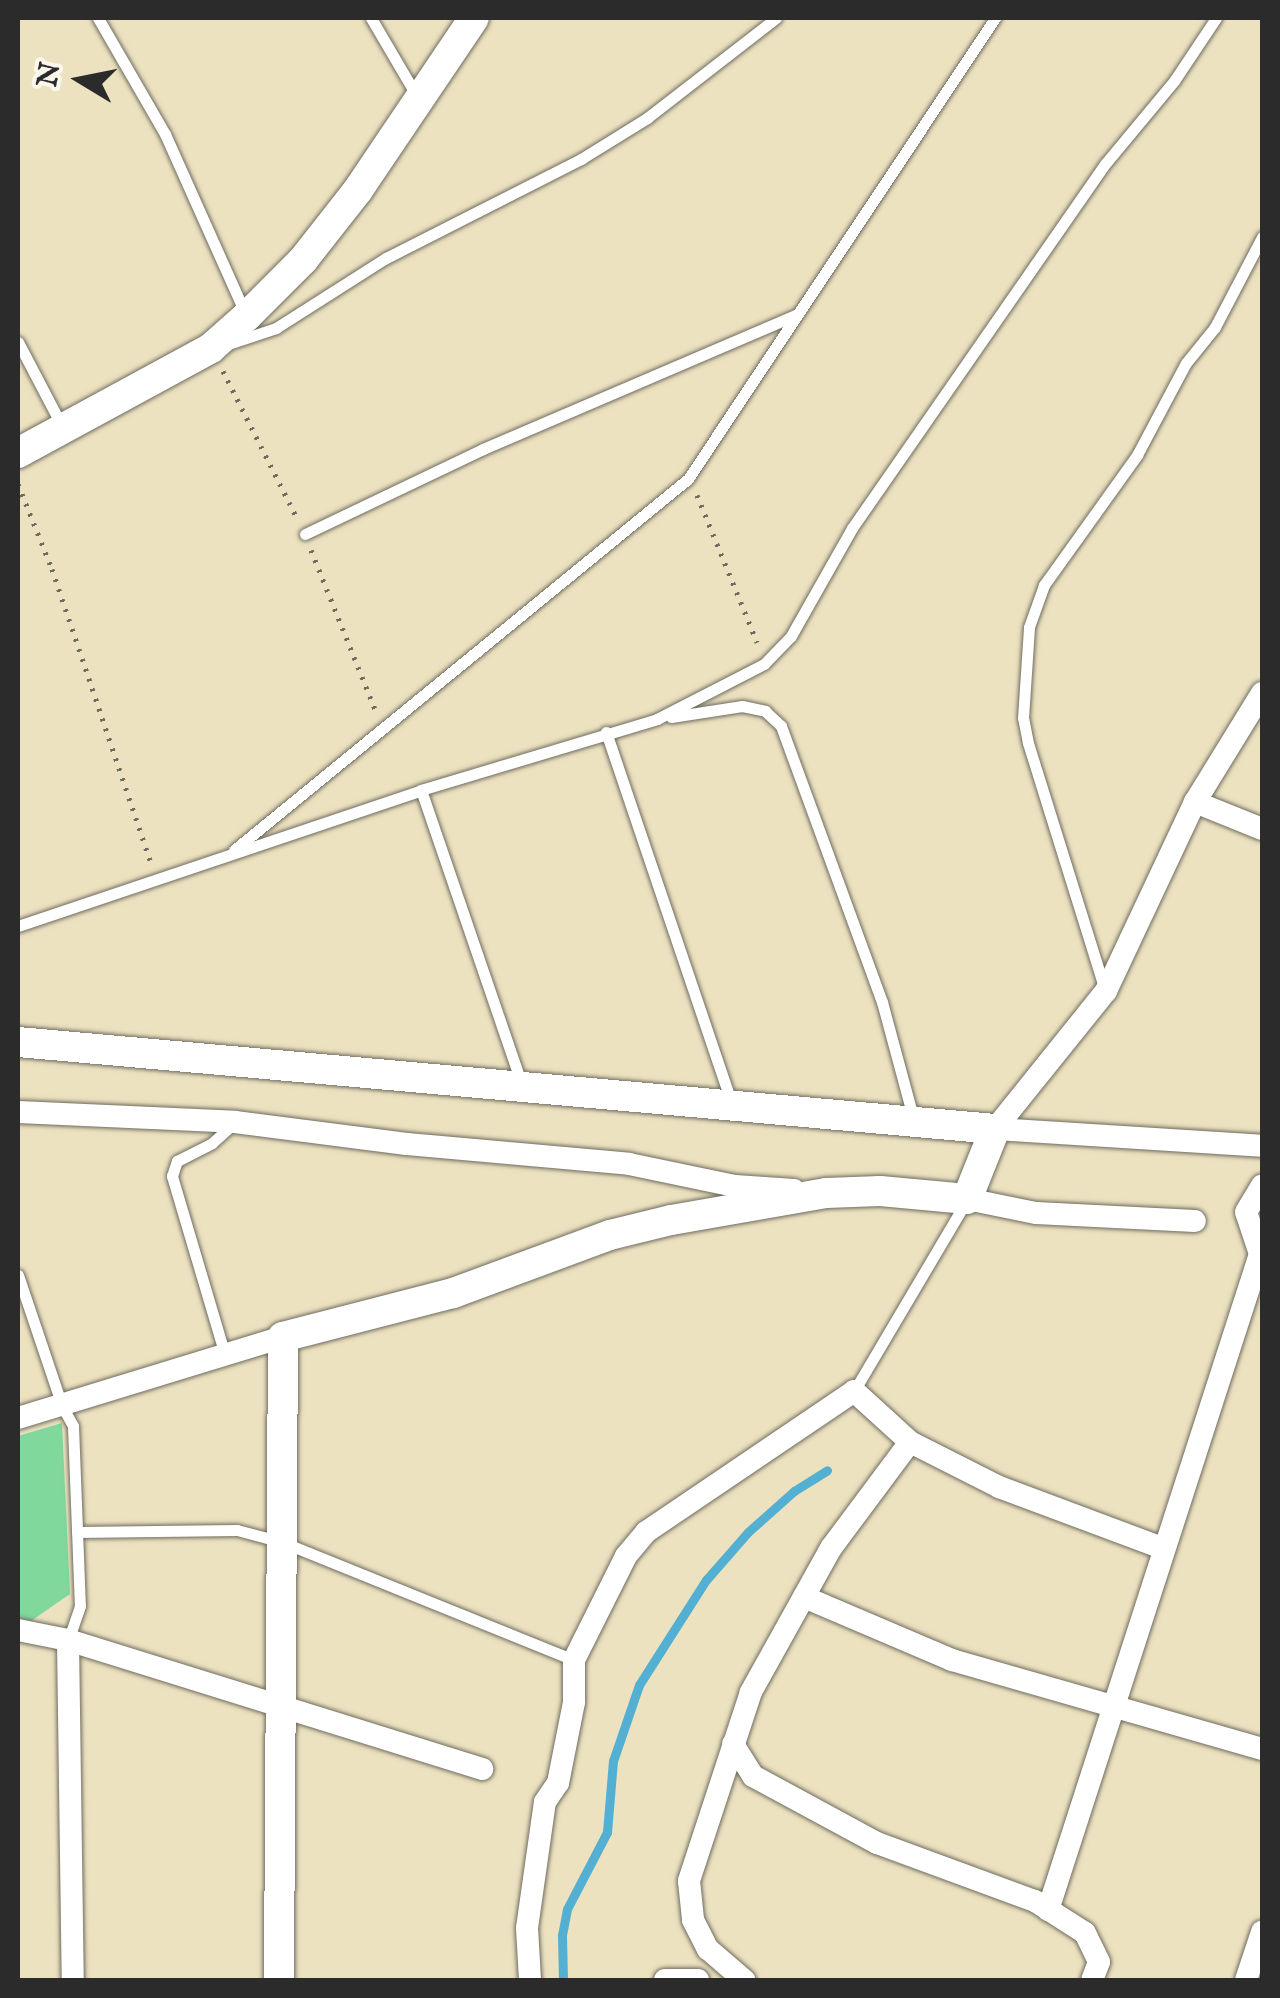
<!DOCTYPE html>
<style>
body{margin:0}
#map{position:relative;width:1280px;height:1998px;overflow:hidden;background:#ece2c0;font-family:"IM FELL English",serif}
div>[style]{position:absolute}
.green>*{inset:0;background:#81d89d}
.stream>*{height:9px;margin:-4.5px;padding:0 4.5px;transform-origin:4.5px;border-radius:4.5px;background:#54b0d2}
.path>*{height:5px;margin-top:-2.5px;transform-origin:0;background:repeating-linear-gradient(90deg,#6f6b5f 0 2.5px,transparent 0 10.5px)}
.roads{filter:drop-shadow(0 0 2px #6f6b5f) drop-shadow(0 0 2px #6f6b5f)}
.service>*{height:11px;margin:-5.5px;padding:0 5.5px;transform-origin:5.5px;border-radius:5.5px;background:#fff}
.minor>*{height:22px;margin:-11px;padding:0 11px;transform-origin:11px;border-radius:11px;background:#fff}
.tertiary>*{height:30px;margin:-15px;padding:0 15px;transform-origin:15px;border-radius:15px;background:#fff}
span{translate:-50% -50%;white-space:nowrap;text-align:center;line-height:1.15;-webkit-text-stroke:8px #fbf7ec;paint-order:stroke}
.frame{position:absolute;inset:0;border:20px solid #2b2b2b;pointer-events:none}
.north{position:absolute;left:30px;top:30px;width:100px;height:100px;-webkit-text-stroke:8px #fbf7ec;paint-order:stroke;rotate:280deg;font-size:28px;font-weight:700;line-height:40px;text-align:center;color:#2b2b2b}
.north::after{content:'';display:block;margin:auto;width:35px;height:45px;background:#2b2b2b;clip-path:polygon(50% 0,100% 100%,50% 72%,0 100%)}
</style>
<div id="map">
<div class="green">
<div style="clip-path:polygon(62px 1423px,70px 1594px,31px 1621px,18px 1618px,18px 1436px)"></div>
</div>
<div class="stream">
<div style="left:563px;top:1980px;width:45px;rotate:-91.3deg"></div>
<div style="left:562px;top:1935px;width:26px;rotate:-79deg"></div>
<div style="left:567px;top:1909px;width:87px;rotate:-62.5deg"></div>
<div style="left:607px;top:1832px;width:71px;rotate:-85.2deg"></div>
<div style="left:613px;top:1761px;width:80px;rotate:-71.1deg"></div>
<div style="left:639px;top:1685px;width:125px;rotate:-57.5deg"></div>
<div style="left:706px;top:1580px;width:64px;rotate:-48.8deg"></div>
<div style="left:748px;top:1532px;width:62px;rotate:-41.7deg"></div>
<div style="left:794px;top:1491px;width:39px;rotate:-32deg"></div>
</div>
<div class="path">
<div style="left:223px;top:371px;width:165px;rotate:63.3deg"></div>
<div style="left:18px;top:484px;width:92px;rotate:68.2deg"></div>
<div style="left:52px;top:569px;width:311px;rotate:71.4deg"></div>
<div style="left:697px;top:495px;width:159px;rotate:67.8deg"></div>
<div style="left:311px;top:550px;width:175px;rotate:68.1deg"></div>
</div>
<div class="roads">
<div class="service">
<div style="left:98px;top:18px;width:134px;rotate:60deg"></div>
<div style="left:165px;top:134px;width:196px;rotate:65.9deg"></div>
<div style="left:371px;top:18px;width:93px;rotate:59.6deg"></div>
<div style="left:18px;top:342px;width:95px;rotate:62.4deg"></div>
<div style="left:225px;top:345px;width:54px;rotate:-18.4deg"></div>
<div style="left:276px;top:328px;width:130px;rotate:-32.5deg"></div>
<div style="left:386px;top:258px;width:219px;rotate:-26.9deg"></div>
<div style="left:581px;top:159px;width:78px;rotate:-31.8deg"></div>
<div style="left:647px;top:118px;width:163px;rotate:-37.8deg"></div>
<div style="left:305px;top:534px;width:197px;rotate:-25.5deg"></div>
<div style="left:483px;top:449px;width:340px;rotate:-23.2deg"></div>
<div style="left:671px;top:717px;width:72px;rotate:-8.8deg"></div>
<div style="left:742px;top:706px;width:24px;rotate:12deg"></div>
<div style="left:765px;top:711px;width:22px;rotate:43deg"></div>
<div style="left:781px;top:726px;width:294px;rotate:69.9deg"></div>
<div style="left:882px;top:1002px;width:119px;rotate:74.9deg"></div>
<div style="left:606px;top:732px;width:390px;rotate:71.3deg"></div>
<div style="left:421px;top:790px;width:309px;rotate:71.1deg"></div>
<div style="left:234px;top:850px;width:586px;rotate:-39.26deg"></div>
<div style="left:688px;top:479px;width:554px;rotate:-56.34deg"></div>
<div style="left:18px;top:926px;width:425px;rotate:-18.6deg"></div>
<div style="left:421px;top:790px;width:246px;rotate:-16.7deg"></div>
<div style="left:657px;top:719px;width:120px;rotate:-27.2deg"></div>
<div style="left:764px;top:664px;width:39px;rotate:-46deg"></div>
<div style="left:791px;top:636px;width:124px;rotate:-60.5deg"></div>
<div style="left:852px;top:528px;width:443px;rotate:-55.2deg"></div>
<div style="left:1105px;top:164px;width:108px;rotate:-50.3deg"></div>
<div style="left:1174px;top:81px;width:76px;rotate:-56.3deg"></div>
<div style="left:1104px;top:987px;width:256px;rotate:-107.3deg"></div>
<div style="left:1028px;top:743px;width:25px;rotate:-101deg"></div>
<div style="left:1023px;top:718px;width:91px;rotate:-86.2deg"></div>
<div style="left:1029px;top:627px;width:45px;rotate:-70.3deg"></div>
<div style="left:1044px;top:585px;width:160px;rotate:-54.4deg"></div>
<div style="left:1137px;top:455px;width:104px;rotate:-62deg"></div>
<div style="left:1186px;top:363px;width:46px;rotate:-51.1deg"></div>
<div style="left:1215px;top:327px;width:102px;rotate:-62.4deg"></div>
<div style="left:18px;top:1275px;width:138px;rotate:71.4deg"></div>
<div style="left:62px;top:1406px;width:23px;rotate:61deg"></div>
<div style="left:73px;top:1426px;width:180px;rotate:87.8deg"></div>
<div style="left:80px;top:1606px;width:36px;rotate:109deg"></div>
<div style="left:225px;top:1355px;width:187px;rotate:-106.5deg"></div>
<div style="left:172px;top:1176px;width:16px;rotate:-72deg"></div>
<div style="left:177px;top:1161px;width:39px;rotate:-27deg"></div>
<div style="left:212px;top:1143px;width:28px;rotate:-42deg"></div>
<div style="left:854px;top:1391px;width:218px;rotate:-59.4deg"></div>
<div style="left:77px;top:1532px;width:160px;rotate:-0.7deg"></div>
<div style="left:237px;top:1530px;width:47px;rotate:14.9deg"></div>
<div style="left:282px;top:1542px;width:315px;rotate:22deg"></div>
</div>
<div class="minor">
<div style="left:1195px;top:802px;width:72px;rotate:21.9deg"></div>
<div style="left:18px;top:1112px;width:217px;rotate:2.6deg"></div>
<div style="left:235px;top:1122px;width:173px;rotate:7.3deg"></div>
<div style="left:407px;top:1144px;width:223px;rotate:5.1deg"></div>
<div style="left:629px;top:1164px;width:108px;rotate:11.7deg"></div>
<div style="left:735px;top:1186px;width:59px;rotate:3.9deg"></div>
<div style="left:995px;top:1129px;width:177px;rotate:-51.2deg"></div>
<div style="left:1106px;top:991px;width:209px;rotate:-64.8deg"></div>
<div style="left:1195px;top:802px;width:128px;rotate:-58.4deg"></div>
<div style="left:995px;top:1129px;width:268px;rotate:3.6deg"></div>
<div style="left:967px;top:1199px;width:70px;rotate:11.5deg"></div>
<div style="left:1036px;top:1213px;width:159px;rotate:2.9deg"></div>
<div style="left:18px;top:1418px;width:277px;rotate:-17deg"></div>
<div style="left:910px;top:1442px;width:100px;rotate:26.8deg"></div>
<div style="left:999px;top:1487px;width:174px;rotate:20.5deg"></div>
<div style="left:804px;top:1597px;width:161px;rotate:23.1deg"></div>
<div style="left:952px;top:1660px;width:323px;rotate:16deg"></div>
<div style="left:18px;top:1630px;width:51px;rotate:11.3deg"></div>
<div style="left:68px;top:1640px;width:434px;rotate:17.3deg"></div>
<div style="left:68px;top:1640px;width:340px;rotate:89.2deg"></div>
<div style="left:733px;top:1744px;width:38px;rotate:58deg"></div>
<div style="left:753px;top:1776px;width:141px;rotate:28.4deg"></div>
<div style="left:877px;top:1843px;width:168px;rotate:20.2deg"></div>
<div style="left:1035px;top:1901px;width:59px;rotate:32.6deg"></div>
<div style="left:1085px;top:1933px;width:32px;rotate:64deg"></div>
<div style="left:1099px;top:1962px;width:19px;rotate:111deg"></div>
<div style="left:1048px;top:1910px;width:689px;rotate:-72.09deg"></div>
<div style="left:1260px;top:1254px;width:44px;rotate:-108.4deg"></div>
<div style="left:1246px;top:1212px;width:31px;rotate:-59deg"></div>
<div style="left:530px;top:1980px;width:52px;rotate:-93.3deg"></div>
<div style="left:527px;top:1928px;width:127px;rotate:-81.9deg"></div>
<div style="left:545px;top:1802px;width:23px;rotate:-56deg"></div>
<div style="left:558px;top:1783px;width:83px;rotate:-78.8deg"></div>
<div style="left:574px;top:1702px;width:42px;rotate:-90deg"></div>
<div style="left:574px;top:1660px;width:116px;rotate:-63.4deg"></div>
<div style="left:626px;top:1556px;width:31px;rotate:-50deg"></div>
<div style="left:646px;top:1532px;width:251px;rotate:-34.1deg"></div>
<div style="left:854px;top:1391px;width:76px;rotate:42.3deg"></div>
<div style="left:910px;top:1442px;width:132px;rotate:126.7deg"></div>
<div style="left:831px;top:1548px;width:165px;rotate:119.1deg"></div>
<div style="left:751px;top:1692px;width:199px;rotate:108.2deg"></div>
<div style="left:689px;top:1881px;width:39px;rotate:84deg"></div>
<div style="left:693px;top:1920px;width:33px;rotate:63deg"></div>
<div style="left:708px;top:1949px;width:48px;rotate:40.7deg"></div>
<div style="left:665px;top:1980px;width:33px"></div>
<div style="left:1246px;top:1980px;width:51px;rotate:-71.6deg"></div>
</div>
<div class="tertiary">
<div style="left:18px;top:453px;width:220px;rotate:-28.5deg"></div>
<div style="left:211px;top:348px;width:48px;rotate:-41.6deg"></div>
<div style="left:247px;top:316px;width:79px;rotate:-45deg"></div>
<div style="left:303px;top:260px;width:89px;rotate:-51.8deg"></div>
<div style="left:358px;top:190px;width:207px;rotate:-56deg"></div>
<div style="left:18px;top:1042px;width:981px;rotate:5.09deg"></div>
<div style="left:995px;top:1129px;width:75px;rotate:111.8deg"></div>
<div style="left:967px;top:1199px;width:87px;rotate:-174.7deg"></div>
<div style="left:880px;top:1191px;width:54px;rotate:177.9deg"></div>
<div style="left:826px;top:1193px;width:157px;rotate:170.1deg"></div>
<div style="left:671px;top:1220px;width:63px;rotate:166.2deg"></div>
<div style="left:610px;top:1235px;width:167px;rotate:159.7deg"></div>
<div style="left:453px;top:1293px;width:176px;rotate:165.5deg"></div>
<div style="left:283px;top:1337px;width:643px;rotate:90.36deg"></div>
</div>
</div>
<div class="frame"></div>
<div class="north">N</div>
</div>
